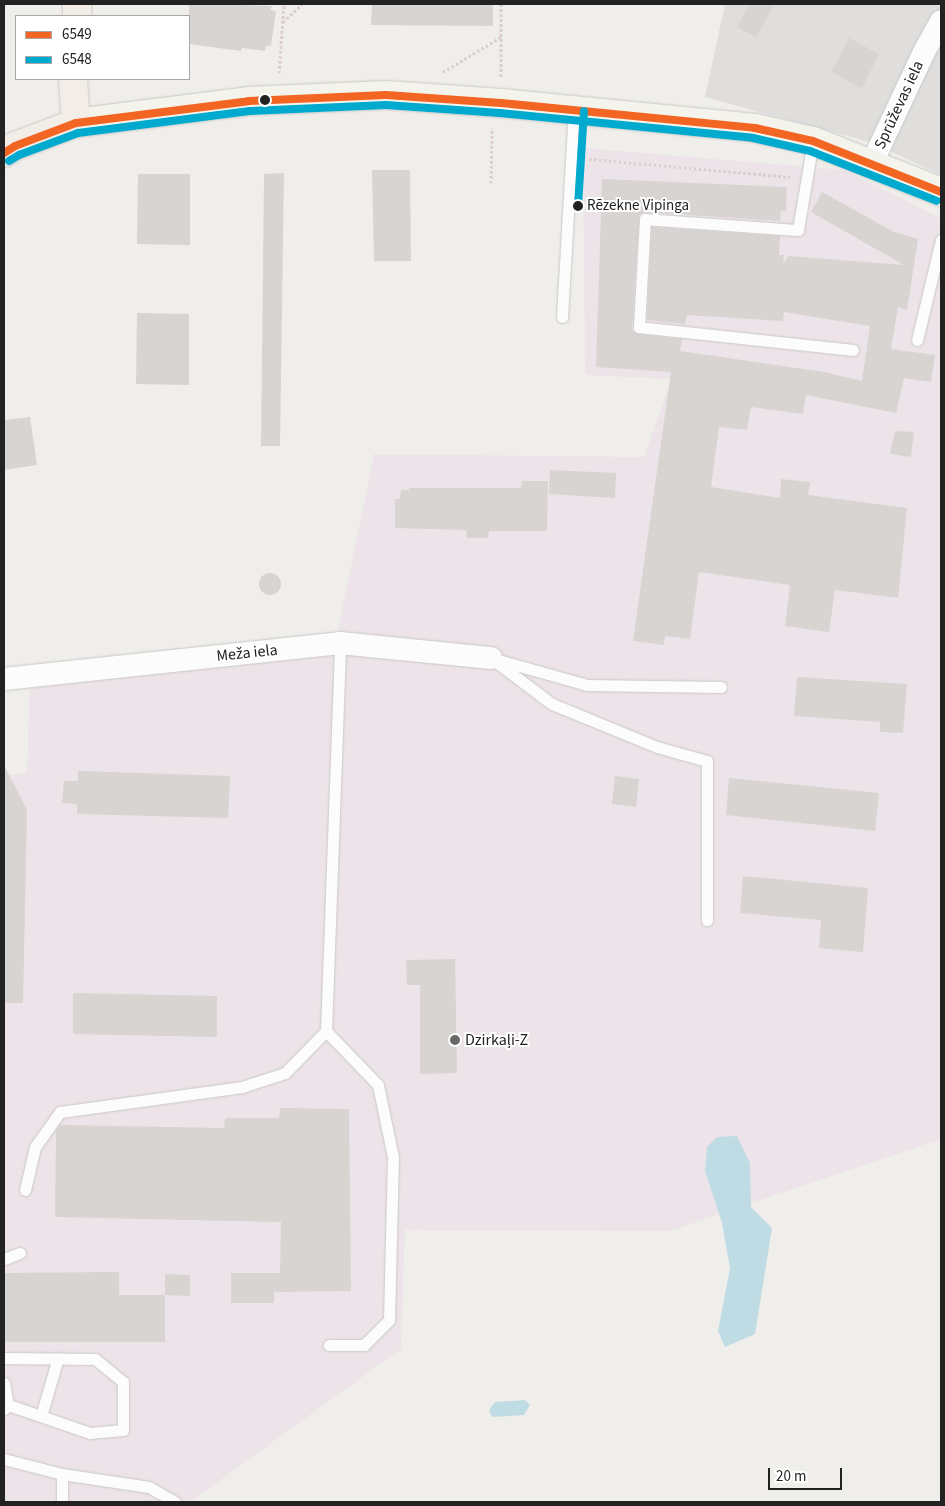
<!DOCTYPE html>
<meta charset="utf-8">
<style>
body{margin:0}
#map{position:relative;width:945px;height:1506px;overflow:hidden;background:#f0eeeb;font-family:"Source Sans 3",sans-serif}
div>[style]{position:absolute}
.residential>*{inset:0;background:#dfdedc}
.industrial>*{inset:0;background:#ede4e9}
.water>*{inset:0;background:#bfdbe3}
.building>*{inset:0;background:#d7d4d2}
.round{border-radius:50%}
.path>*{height:3px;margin-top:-1.5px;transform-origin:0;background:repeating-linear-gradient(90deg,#dccecd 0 2.5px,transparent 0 5px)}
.roads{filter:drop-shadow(0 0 1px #c9c8c7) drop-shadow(0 0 1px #c9c8c7)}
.service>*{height:11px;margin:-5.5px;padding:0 5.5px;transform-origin:5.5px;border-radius:5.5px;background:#fdfcfc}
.minor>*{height:22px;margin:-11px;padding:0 11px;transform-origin:11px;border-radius:11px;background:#fdfcfc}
.secondary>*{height:28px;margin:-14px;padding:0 14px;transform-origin:14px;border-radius:14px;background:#f4f4ed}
.primary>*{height:28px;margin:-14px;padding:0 14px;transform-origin:14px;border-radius:14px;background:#f3ede7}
.bus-1>*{height:8px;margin:-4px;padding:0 4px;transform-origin:4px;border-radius:4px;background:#f26522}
.bus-2>*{height:8px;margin:-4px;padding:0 4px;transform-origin:4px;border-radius:4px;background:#00a9ce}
.dots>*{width:14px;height:14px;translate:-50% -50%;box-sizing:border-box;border:2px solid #fff;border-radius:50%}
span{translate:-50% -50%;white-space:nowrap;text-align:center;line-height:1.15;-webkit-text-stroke:4px #fff;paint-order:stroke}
.bus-label{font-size:15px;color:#222}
.left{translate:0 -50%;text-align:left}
.street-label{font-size:16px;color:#222}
.poi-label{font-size:16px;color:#222}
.frame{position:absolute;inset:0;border:5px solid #222;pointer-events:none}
.legend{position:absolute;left:15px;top:15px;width:175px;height:65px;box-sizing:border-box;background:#fff;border:1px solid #a7a7a7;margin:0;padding:6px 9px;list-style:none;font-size:15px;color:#222}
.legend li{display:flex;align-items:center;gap:10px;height:25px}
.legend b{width:25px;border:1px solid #a7a7a7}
.scale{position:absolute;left:768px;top:1468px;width:74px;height:22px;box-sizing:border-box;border:2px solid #222;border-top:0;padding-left:6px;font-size:15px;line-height:18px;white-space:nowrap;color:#222;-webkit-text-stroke:4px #fff;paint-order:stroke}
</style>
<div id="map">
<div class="residential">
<div style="clip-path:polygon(725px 4px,941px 4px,941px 175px,873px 143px,705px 97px)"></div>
</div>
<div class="industrial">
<div style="clip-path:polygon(583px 148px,844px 170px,941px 218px,941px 1139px,670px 1231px,405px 1230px,401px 1349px,190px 1502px,4px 1502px,4px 776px,27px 773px,30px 674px,336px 640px,374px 454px,644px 457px,671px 379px,585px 375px)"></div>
</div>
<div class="water">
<div style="clip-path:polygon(737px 1136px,750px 1163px,751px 1207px,772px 1228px,755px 1334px,725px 1347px,718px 1331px,730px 1268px,722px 1223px,705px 1171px,707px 1147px,717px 1137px)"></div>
<div style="clip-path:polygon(525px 1400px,530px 1405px,524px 1415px,492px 1417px,489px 1410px,495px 1402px)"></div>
</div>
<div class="building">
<div style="clip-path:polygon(189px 4px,272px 6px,270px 10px,276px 11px,271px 46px,266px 46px,265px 51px,242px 48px,241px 51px,189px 44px)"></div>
<div style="clip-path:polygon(372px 4px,493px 4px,493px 26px,371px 25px)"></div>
<div style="clip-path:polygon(750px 4px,774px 4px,756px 37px,737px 27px)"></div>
<div style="clip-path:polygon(849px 38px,879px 54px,862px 88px,831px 72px)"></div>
<div style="clip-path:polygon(372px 170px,410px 170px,411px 261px,374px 261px)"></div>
<div style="clip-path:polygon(284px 173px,280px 446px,261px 446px,264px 174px)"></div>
<div style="clip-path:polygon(138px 174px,190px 174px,190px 245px,137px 244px)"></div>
<div style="clip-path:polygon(602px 179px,787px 187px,786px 211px,781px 211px,780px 221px,646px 212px,639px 215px,632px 330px,638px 334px,682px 339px,680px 351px,824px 372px,862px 381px,870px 326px,784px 312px,783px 321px,687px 315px,685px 324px,647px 320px,652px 227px,780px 236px,779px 255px,784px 255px,783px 265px,788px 256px,904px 265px,811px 212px,822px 192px,894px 232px,918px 239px,907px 310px,898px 307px,891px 349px,935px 355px,931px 382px,904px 378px,896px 413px,806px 395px,803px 414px,751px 407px,747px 430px,719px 427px,711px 487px,780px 498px,781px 479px,810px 482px,808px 495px,907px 508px,898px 598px,835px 590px,829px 632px,785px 626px,790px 585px,699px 572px,690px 639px,665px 636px,664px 645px,633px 641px,671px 372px,596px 367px)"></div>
<div style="clip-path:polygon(137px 313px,189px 314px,189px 385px,136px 384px)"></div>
<div style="clip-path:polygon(30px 417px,37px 465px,4px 470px,4px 420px)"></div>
<div style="clip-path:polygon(895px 431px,914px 432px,911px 457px,890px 454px)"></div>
<div style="clip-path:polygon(550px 470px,616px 473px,615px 498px,549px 494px)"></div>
<div style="clip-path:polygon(522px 481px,548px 481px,547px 531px,489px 531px,488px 538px,467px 538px,466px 530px,395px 528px,395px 499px,400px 499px,401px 490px,409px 490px,409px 488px,521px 488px)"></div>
<div class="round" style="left:259px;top:573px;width:22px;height:22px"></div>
<div style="clip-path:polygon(797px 677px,907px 684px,903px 733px,880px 732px,880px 722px,794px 716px)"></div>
<div style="clip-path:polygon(4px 765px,27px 810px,23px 1003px,4px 1003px)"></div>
<div style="clip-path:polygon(78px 771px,230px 776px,228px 818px,77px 814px,77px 804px,62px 803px,64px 781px,78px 781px)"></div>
<div style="clip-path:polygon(615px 776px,639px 779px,636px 807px,612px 804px)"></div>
<div style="clip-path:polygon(729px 778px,879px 793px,875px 831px,726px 815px)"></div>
<div style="clip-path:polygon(743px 876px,868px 888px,863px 952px,819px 948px,821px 920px,740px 913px)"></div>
<div style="clip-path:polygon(455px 959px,457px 1073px,420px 1074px,420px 985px,407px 985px,406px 960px)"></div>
<div style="clip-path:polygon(73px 993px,217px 996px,217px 1037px,73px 1034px)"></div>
<div style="clip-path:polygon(280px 1108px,349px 1109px,351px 1291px,274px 1292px,274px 1303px,231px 1303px,231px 1273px,280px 1273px,281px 1222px,55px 1217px,56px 1131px,60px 1125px,224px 1128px,225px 1118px,279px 1118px)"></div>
<div style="clip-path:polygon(119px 1272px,119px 1295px,165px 1295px,165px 1342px,5px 1342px,5px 1273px)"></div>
<div style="clip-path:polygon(165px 1274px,190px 1275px,190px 1296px,165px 1295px)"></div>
</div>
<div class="path">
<div style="left:501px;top:4px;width:74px;rotate:90deg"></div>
<div style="left:283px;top:22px;width:26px;rotate:-43deg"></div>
<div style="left:443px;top:72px;width:68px;rotate:-31.1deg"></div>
<div style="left:279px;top:73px;width:69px;rotate:-85.9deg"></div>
<div style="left:589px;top:159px;width:202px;rotate:5.1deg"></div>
<div style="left:491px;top:183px;width:55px;rotate:-89deg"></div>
</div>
<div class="roads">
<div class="service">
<div style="left:813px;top:141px;width:90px;rotate:99.6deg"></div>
<div style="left:798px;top:230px;width:153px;rotate:-175.9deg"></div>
<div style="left:645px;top:219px;width:108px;rotate:93.2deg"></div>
<div style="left:639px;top:327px;width:215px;rotate:6.1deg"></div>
<div style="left:562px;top:317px;width:207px;rotate:-86.7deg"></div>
<div style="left:917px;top:340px;width:103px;rotate:-76.5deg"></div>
<div style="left:707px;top:920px;width:159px;rotate:-90deg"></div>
<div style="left:707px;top:761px;width:52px;rotate:-164.4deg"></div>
<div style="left:657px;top:747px;width:113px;rotate:-157.7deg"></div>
<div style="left:552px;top:704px;width:76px;rotate:-143deg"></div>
<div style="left:491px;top:658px;width:100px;rotate:15.7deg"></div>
<div style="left:587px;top:685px;width:134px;rotate:0.9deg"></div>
<div style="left:25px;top:1190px;width:44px;rotate:-76.9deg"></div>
<div style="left:35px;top:1147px;width:43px;rotate:-54.5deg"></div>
<div style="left:60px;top:1112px;width:184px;rotate:-7.8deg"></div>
<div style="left:242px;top:1087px;width:45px;rotate:-18deg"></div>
<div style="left:285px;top:1073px;width:59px;rotate:-45.7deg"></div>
<div style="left:4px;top:1259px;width:17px;rotate:-21deg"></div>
<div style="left:329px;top:1345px;width:35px"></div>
<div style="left:364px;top:1345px;width:35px;rotate:-45deg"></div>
<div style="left:389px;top:1320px;width:163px;rotate:-88.6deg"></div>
<div style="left:393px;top:1157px;width:74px;rotate:-101.8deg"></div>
<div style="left:378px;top:1085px;width:75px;rotate:-133.9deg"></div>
<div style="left:326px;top:1031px;width:388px;rotate:-87.9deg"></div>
<div style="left:4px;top:1358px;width:91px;rotate:0.6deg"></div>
<div style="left:95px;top:1359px;width:36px;rotate:39deg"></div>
<div style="left:123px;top:1382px;width:48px;rotate:90deg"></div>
<div style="left:123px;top:1430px;width:33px;rotate:175deg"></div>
<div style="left:90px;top:1433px;width:87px;rotate:-161.1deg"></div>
<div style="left:4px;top:1383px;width:22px;rotate:80deg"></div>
<div style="left:8px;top:1405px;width:6px;rotate:135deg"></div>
<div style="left:41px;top:1416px;width:60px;rotate:-73.7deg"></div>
<div style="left:4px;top:1459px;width:60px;rotate:14.5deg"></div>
<div style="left:62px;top:1474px;width:88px;rotate:8.5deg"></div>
<div style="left:149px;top:1487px;width:30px;rotate:30deg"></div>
<div style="left:62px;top:1474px;width:28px;rotate:90deg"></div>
</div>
<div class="minor">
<div style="left:872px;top:163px;width:123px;rotate:-64.9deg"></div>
<div style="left:924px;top:52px;width:35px;rotate:-61deg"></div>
<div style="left:4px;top:679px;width:338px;rotate:-6.1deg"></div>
<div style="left:340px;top:643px;width:152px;rotate:5.7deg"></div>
</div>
<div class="secondary">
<div style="left:76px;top:123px;width:174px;rotate:-7.2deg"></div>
<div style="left:249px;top:101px;width:137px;rotate:-2.5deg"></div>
<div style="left:386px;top:95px;width:115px;rotate:4deg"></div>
<div style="left:501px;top:103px;width:255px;rotate:5.6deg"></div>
<div style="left:755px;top:128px;width:59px;rotate:12.6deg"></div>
<div style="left:813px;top:141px;width:138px;rotate:21.7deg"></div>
</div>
<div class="primary">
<div style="left:77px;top:16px;width:12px;rotate:-90deg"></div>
<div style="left:4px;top:153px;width:13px;rotate:-32deg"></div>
<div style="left:15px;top:146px;width:65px;rotate:-20.7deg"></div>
<div style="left:76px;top:123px;width:44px;rotate:-93.9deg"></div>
</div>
</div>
<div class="bus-1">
<div style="left:4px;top:153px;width:13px;rotate:-32deg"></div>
<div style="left:15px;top:146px;width:65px;rotate:-20.7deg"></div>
<div style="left:76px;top:123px;width:174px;rotate:-7.2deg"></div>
<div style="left:249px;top:101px;width:137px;rotate:-2.5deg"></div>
<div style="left:386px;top:95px;width:115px;rotate:4deg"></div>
<div style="left:501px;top:103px;width:255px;rotate:5.6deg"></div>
<div style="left:755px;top:128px;width:59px;rotate:12.6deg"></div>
<div style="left:813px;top:141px;width:138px;rotate:21.7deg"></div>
</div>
<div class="bus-2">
<div style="left:9px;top:161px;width:12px;rotate:-31deg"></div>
<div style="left:19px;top:155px;width:63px;rotate:-20.4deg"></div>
<div style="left:78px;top:133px;width:173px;rotate:-7.3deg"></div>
<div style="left:250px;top:111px;width:136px;rotate:-2.5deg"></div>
<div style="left:386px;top:105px;width:114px;rotate:4deg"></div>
<div style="left:500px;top:113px;width:254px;rotate:5.6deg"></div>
<div style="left:753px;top:138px;width:58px;rotate:12.8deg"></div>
<div style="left:810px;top:151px;width:136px;rotate:21.5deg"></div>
<div style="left:578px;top:206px;width:95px;rotate:-86.4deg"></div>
</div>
<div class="dots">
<div style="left:265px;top:100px;background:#222"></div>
<div style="left:578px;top:206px;background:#222"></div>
<div style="left:455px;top:1040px;background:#6a6968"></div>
</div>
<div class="bus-label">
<span class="left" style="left:587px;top:206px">Rēzekne Vipinga</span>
</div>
<div class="street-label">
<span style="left:899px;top:105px;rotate:-65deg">Sprūževas iela</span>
<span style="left:247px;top:653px;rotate:-6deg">Meža iela</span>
</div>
<div class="poi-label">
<span class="left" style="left:465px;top:1040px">Dzirkaļi-Z</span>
</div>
<div class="frame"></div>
<ul class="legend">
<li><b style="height:6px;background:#f26522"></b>6549</li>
<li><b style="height:6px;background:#00a9ce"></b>6548</li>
</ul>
<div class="scale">20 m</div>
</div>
